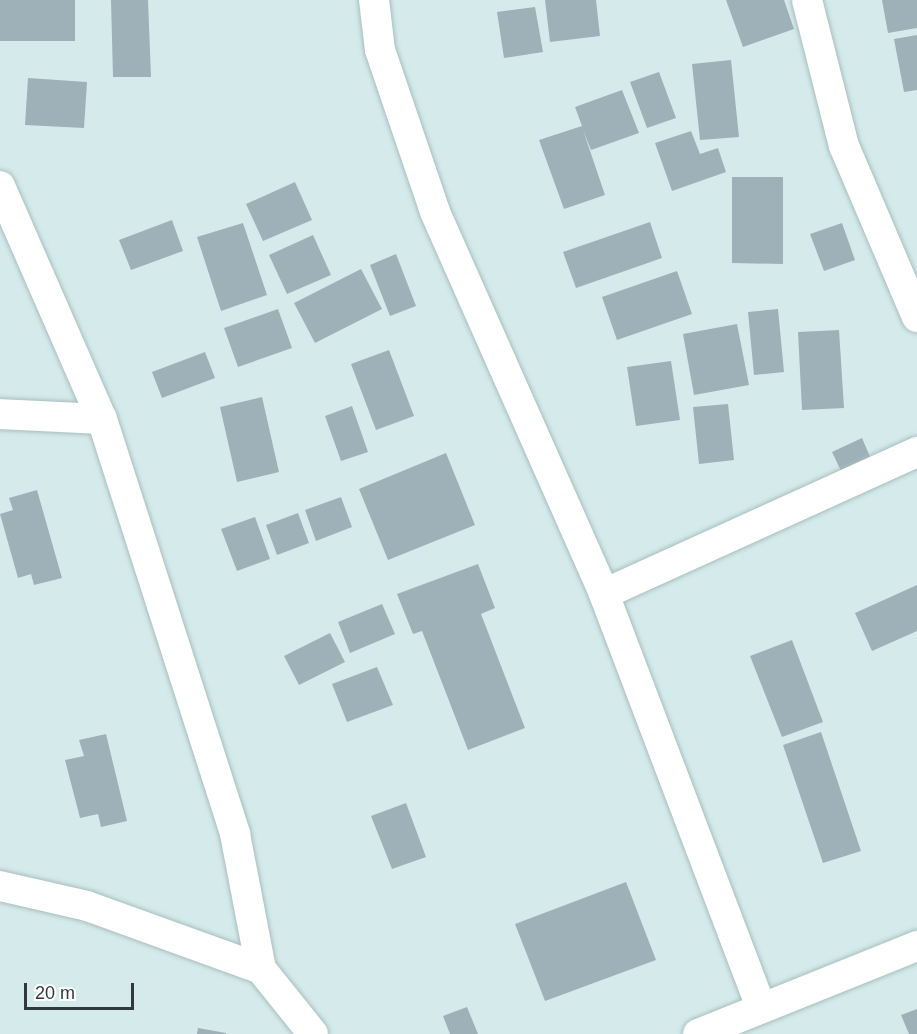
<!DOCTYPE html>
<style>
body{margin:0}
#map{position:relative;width:917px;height:1034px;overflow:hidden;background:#d5ebeb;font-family:Helvetica,sans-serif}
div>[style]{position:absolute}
.building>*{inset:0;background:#9eb1b8}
.roads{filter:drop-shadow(0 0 2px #a8bdbe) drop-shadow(0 0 2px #a8bdbe)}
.minor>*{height:30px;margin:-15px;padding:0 15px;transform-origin:15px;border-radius:15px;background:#fff}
span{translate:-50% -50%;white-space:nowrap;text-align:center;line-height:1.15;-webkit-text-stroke:4.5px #fff;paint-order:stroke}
.scale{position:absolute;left:24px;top:983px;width:110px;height:27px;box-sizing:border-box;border:3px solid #31393a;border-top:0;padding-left:8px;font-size:18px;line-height:21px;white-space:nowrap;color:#31393a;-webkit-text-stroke:4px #fff;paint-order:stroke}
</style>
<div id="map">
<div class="building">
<div style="clip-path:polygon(0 0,75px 0,75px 41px,0 41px)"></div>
<div style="clip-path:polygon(111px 0,148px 0,151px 77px,113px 77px)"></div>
<div style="clip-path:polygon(545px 0,596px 0,600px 36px,550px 42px)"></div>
<div style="clip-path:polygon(726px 0,784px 0,794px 29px,743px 47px)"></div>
<div style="clip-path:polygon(882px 0,917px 0,917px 28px,888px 33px)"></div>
<div style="clip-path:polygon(535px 7px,543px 52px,504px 58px,497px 12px)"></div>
<div style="clip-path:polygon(917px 35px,917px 90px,904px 92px,894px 39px)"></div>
<div style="clip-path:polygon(731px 60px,739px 137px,700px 140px,692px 64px)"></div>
<div style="clip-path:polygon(659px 72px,676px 118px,647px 128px,630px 82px)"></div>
<div style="clip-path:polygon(28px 78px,87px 82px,84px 128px,25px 125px)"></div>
<div style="clip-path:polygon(622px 90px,639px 133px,591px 150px,583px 130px,605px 195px,564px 209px,539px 140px,582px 126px,575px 107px)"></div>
<div style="clip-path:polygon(691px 131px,700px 154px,718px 148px,726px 172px,672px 191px,655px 143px)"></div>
<div style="clip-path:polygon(732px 177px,783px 177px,783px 264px,732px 263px)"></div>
<div style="clip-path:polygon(295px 182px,312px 220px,263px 241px,246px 204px)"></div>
<div style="clip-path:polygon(172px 220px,183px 251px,131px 270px,119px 240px)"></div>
<div style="clip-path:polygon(650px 222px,662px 258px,576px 288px,563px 252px)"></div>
<div style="clip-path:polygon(243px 223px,267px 295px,221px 311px,197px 237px)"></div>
<div style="clip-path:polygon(842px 223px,855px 260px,824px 271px,810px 234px)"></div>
<div style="clip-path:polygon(313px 235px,331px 275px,287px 294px,269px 255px)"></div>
<div style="clip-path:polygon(396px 254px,416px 306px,390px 316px,370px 265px)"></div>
<div style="clip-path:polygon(361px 269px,382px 309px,315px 343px,294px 303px)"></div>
<div style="clip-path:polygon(677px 271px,692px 314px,617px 340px,602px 297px)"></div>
<div style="clip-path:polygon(278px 309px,292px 348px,238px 367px,224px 328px)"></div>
<div style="clip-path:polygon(778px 309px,784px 372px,754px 375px,748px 312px)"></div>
<div style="clip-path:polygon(737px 324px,749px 385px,694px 395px,683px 334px)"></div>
<div style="clip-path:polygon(839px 330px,844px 408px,802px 410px,798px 332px)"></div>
<div style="clip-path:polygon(389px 350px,414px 416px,376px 430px,351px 364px)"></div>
<div style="clip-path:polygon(205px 352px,215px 378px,162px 398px,152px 372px)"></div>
<div style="clip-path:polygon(671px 361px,680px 420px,636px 426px,627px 367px)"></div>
<div style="clip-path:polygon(262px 397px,279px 472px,237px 482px,220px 407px)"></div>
<div style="clip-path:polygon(728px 404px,734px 460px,699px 464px,693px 407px)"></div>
<div style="clip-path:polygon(352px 406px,368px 452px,341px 461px,325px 416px)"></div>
<div style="clip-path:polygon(862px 438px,871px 459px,842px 473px,832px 452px)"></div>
<div style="clip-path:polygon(446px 453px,475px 525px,388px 560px,359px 489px)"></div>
<div style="clip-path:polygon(37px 490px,62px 578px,34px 585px,31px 574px,18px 578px,0 514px,13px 510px,9px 498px)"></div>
<div style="clip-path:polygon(341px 497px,352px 527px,316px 541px,305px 510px)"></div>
<div style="clip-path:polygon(298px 513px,309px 543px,277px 555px,266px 525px)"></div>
<div style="clip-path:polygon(255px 517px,270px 559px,237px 571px,221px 529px)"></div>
<div style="clip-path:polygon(478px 564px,495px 608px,481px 614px,525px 728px,468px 750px,422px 631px,413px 634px,397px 594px)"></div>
<div style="clip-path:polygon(917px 585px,917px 631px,872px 651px,855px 613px)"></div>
<div style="clip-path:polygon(382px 604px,395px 634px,350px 653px,338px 622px)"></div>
<div style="clip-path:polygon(330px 633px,345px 662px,299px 685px,284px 656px)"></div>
<div style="clip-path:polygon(792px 640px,823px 722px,782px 737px,750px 656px)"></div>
<div style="clip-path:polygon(377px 667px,393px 705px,347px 722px,332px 684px)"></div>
<div style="clip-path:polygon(821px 732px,861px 851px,823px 863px,783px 745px)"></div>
<div style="clip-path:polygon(106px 734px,127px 821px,101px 827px,98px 814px,80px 818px,65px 760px,84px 756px,79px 740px)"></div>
<div style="clip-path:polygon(406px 803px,426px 857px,392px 869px,371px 816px)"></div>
<div style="clip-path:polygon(626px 882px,656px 960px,545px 1001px,515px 924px)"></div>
<div style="clip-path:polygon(467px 1007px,478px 1034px,450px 1034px,443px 1016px)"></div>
<div style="clip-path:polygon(917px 1009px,917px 1034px,909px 1034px,901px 1015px)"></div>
<div style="clip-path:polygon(198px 1028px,226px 1033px,226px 1034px,197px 1034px)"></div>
</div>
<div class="roads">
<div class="minor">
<div style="left:374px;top:0;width:50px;rotate:83.2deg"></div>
<div style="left:380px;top:50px;width:171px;rotate:71.2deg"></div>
<div style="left:435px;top:212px;width:418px;rotate:66.1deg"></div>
<div style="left:604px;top:594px;width:442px;rotate:69.2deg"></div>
<div style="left:807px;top:0;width:151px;rotate:75.8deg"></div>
<div style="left:844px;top:146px;width:186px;rotate:66.9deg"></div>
<div style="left:0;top:186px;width:254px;rotate:66.4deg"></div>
<div style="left:102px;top:419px;width:436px;rotate:72.2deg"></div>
<div style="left:235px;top:834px;width:137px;rotate:79.1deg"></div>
<div style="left:0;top:414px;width:102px;rotate:2.8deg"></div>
<div style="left:604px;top:594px;width:344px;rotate:-24.4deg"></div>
<div style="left:0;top:886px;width:89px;rotate:12.9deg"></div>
<div style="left:87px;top:906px;width:185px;rotate:19.9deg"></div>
<div style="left:261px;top:969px;width:83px;rotate:51.3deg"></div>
<div style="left:698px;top:1034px;width:236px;rotate:-21.9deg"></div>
</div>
</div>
<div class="scale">20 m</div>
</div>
